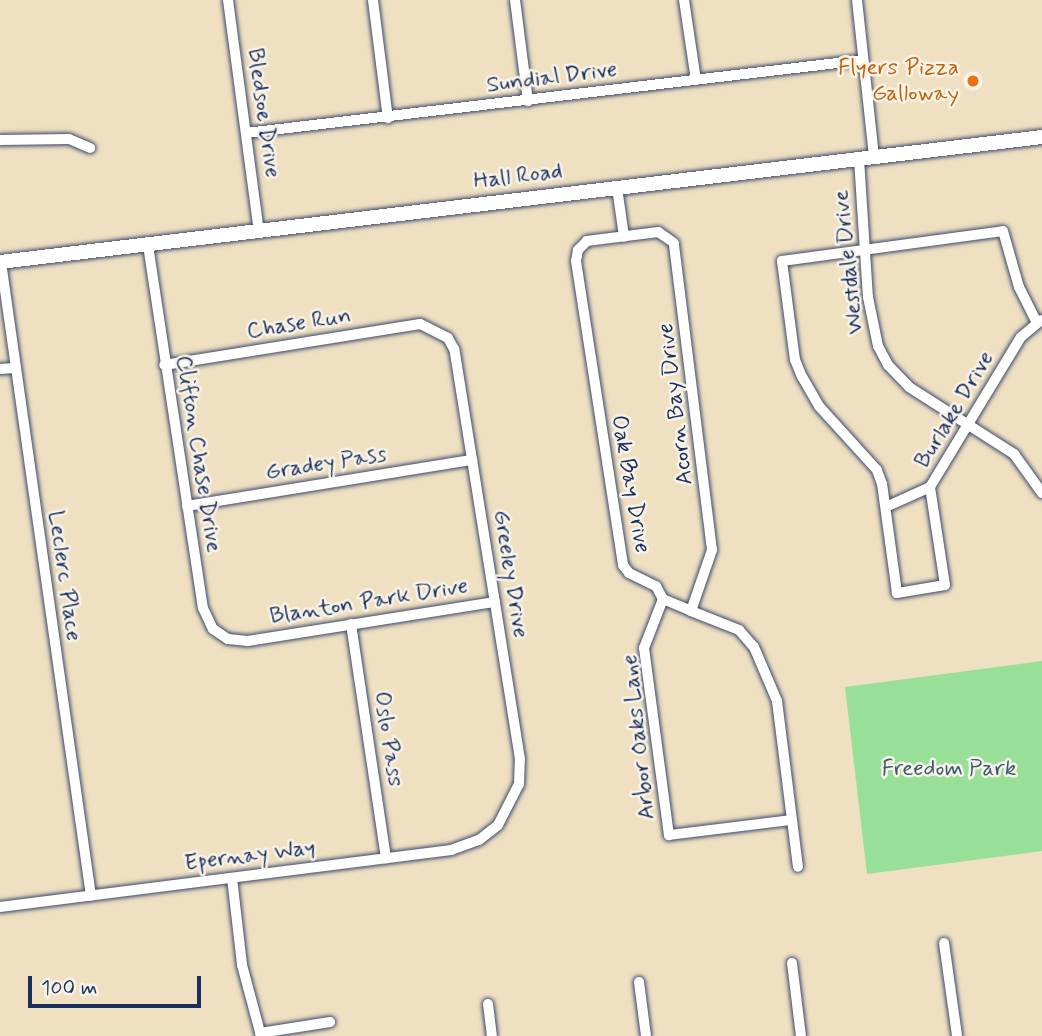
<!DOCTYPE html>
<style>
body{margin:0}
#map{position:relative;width:1042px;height:1036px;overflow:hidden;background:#efe0c2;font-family:Mynerve,sans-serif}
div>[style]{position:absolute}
.green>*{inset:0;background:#98df98}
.roads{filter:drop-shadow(0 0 2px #3b4a6d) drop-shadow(0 0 2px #3b4a6d)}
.street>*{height:10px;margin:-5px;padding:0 5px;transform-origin:5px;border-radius:5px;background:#fff}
.secondary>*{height:14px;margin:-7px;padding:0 7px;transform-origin:7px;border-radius:7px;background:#fff}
.dots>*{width:19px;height:19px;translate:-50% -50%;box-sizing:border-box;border:4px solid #f7f3e8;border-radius:50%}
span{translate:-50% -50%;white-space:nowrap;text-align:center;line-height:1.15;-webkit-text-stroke:5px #f7f3e8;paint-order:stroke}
.food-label{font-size:23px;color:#c56008}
.right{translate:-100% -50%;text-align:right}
.street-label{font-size:23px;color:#1b2f5e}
.park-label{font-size:23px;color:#3a5b6c}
.scale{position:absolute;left:28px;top:976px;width:173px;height:32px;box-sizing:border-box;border:4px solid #1b2f5e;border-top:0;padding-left:9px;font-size:21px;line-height:24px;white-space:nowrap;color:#1b2f5e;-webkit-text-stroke:5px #f7f3e8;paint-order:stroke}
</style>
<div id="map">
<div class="green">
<div style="clip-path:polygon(1042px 661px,1042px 851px,867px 874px,845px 687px)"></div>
</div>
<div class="roads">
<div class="street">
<div style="left:228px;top:0;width:233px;rotate:82.4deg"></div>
<div style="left:373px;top:0;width:119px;rotate:82.8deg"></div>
<div style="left:515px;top:0;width:102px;rotate:82.7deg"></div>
<div style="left:684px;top:0;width:81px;rotate:81.5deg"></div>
<div style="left:857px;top:0;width:158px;rotate:83.8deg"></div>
<div style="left:246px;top:133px;width:621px;rotate:-6.75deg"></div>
<div style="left:0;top:140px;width:69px;rotate:-0.8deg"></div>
<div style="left:69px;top:139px;width:23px;rotate:23deg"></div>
<div style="left:859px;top:159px;width:138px;rotate:86.3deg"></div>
<div style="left:868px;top:297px;width:50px;rotate:78.5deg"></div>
<div style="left:878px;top:346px;width:21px;rotate:62deg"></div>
<div style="left:888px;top:365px;width:30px;rotate:46deg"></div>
<div style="left:909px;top:387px;width:125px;rotate:32.5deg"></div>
<div style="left:1014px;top:454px;width:48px;rotate:54.3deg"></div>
<div style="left:617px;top:188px;width:49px;rotate:81.7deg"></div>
<div style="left:148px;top:245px;width:367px;rotate:81.4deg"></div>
<div style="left:203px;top:608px;width:23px;rotate:65deg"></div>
<div style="left:213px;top:629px;width:18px;rotate:34deg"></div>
<div style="left:228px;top:639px;width:20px;rotate:6deg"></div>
<div style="left:248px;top:641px;width:250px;rotate:-9deg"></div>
<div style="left:1px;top:262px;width:640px;rotate:81.92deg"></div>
<div style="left:0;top:369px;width:14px;rotate:-4deg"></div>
<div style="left:930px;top:487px;width:99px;rotate:81.3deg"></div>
<div style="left:945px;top:585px;width:49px;rotate:170.5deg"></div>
<div style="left:897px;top:593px;width:110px;rotate:-97.8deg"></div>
<div style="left:882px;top:484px;width:15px;rotate:-110deg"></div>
<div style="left:877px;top:470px;width:86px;rotate:-132.2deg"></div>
<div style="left:819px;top:406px;width:34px;rotate:-120deg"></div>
<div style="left:802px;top:377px;width:18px;rotate:-112deg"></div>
<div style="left:795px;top:360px;width:100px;rotate:-97.5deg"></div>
<div style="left:782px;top:261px;width:223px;rotate:-7.7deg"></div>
<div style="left:1003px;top:231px;width:58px;rotate:74.1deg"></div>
<div style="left:1019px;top:287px;width:40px;rotate:63.4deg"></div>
<div style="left:187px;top:506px;width:289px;rotate:-9.2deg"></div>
<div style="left:888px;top:506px;width:46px;rotate:-24.3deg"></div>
<div style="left:930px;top:487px;width:175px;rotate:-58.8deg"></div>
<div style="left:1021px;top:337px;width:26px;rotate:-40deg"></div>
<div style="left:663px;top:599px;width:53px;rotate:111.2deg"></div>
<div style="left:644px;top:648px;width:189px;rotate:82.4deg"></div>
<div style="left:669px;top:835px;width:123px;rotate:-7deg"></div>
<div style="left:691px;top:611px;width:65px;rotate:-71deg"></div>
<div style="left:712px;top:550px;width:309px;rotate:-97.1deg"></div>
<div style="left:674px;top:243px;width:19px;rotate:-145deg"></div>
<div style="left:658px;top:232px;width:72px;rotate:172.8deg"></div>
<div style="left:587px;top:241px;width:13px;rotate:135deg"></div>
<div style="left:578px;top:250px;width:11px;rotate:100deg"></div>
<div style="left:576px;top:261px;width:308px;rotate:81.2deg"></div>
<div style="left:623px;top:565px;width:10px;rotate:53deg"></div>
<div style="left:629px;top:573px;width:30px;rotate:26deg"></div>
<div style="left:656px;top:586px;width:15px;rotate:62deg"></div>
<div style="left:663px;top:599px;width:30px;rotate:23deg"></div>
<div style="left:691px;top:611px;width:52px;rotate:21.6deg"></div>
<div style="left:739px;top:630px;width:23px;rotate:49deg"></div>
<div style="left:754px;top:647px;width:59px;rotate:66.9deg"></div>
<div style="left:777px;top:701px;width:167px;rotate:82.8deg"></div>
<div style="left:351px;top:624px;width:237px;rotate:81.5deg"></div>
<div style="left:232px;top:878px;width:88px;rotate:83.4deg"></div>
<div style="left:242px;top:965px;width:73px;rotate:75deg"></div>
<div style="left:0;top:907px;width:455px;rotate:-7.2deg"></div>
<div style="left:451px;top:850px;width:30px;rotate:-20deg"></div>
<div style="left:479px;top:840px;width:24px;rotate:-38deg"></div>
<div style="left:498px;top:825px;width:46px;rotate:-62.9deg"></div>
<div style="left:519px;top:784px;width:25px;rotate:-88deg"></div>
<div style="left:520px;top:759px;width:415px;rotate:-99.1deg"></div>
<div style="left:454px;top:349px;width:13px;rotate:-119deg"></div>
<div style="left:448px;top:338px;width:31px;rotate:-153deg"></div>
<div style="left:420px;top:324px;width:259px;rotate:170.9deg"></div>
<div style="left:944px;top:943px;width:94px;rotate:82deg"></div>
<div style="left:792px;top:963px;width:74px;rotate:83deg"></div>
<div style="left:639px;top:982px;width:54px;rotate:82.6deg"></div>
<div style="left:488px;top:1004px;width:32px;rotate:83deg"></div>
<div style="left:260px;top:1033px;width:71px;rotate:-8.9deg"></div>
</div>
<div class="secondary">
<div style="left:0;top:262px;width:1049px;rotate:-6.84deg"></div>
</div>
</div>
<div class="dots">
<div style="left:973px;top:81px;background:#e8710a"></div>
</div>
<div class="food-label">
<span class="right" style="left:959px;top:81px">Flyers Pizza<br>Galloway</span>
</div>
<div class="street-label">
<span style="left:552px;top:78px;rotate:-7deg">Sundial Drive</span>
<span style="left:263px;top:113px;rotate:82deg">Bledsoe Drive</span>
<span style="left:518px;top:177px;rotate:-7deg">Hall Road</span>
<span style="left:849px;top:262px;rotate:-96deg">Westdale Drive</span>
<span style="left:299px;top:324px;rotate:-9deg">Chase Run</span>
<span style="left:676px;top:404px;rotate:-97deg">Acorn Bay Drive</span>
<span style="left:955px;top:410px;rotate:-59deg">Burlake Drive</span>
<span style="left:198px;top:454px;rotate:81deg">Clifton Chase Drive</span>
<span style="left:326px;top:464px;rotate:-9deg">Gradey Pass</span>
<span style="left:630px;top:484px;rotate:80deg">Oak Bay Drive</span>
<span style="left:510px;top:574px;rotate:81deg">Greeley Drive</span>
<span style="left:64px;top:576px;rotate:82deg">Leclerc Place</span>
<span style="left:369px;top:602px;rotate:-9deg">Blanton Park Drive</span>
<span style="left:639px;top:737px;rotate:-96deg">Arbor Oaks Lane</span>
<span style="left:388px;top:739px;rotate:81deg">Oslo Pass</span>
<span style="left:250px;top:856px;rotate:-7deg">Epernay Way</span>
</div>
<div class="park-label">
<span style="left:949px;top:769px">Freedom Park</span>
</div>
<div class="scale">100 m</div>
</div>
